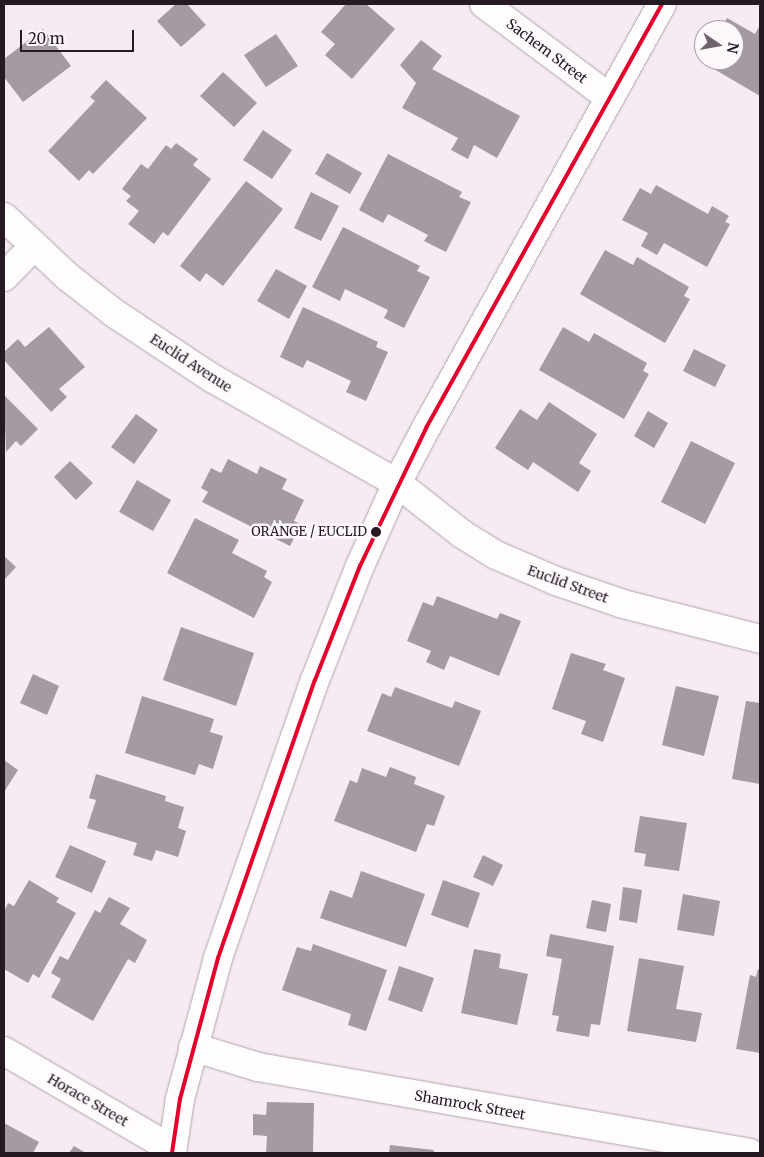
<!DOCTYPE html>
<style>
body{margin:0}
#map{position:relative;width:764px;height:1157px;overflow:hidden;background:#f6eaf3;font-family:Merriweather,serif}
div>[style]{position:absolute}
.building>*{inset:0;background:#a49aa1}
.roads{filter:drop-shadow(0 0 1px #b1a6ae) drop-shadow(0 0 1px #b1a6ae)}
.street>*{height:28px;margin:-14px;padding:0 14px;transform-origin:14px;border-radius:14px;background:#fefcfd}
.secondary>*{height:28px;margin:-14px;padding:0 14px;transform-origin:14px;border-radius:14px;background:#fefcfd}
.bus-1>*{height:4px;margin:-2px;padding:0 2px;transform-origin:2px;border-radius:2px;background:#e4002b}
.dots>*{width:14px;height:14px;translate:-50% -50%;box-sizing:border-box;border:2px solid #fef8fc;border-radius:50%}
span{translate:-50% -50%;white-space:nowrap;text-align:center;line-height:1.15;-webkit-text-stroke:5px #fef8fc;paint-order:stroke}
.bus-label{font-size:13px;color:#251a22}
.right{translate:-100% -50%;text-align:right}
.street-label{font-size:14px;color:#251a22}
.frame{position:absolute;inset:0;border:5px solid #251a22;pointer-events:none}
.north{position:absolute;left:694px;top:20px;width:50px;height:50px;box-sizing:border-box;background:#fef8fc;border:1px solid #a79fa5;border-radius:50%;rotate:102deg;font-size:14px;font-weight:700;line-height:20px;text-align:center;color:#251a22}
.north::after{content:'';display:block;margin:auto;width:18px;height:22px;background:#6e636b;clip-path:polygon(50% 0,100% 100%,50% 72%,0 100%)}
.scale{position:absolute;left:20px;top:30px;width:114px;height:22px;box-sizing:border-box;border:2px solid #251a22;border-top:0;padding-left:6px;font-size:15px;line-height:18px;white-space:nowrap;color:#251a22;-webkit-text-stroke:4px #fef8fc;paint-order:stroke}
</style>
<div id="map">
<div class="building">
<div style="clip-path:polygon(176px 4px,187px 4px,206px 25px,181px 47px,157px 21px)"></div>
<div style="clip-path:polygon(346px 4px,366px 4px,395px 29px,352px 79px,325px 55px,335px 44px,321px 32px)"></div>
<div style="clip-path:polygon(727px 18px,755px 34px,760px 25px,760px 96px,702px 62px,734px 60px,734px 30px,721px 30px)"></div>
<div style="clip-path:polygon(43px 29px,71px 66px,23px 102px,4px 77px,4px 59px)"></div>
<div style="clip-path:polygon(276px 34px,298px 66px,266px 87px,244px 55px)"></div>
<div style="clip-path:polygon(421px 40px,442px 56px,432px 69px,520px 116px,497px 158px,474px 145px,468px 159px,451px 150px,458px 138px,402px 108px,416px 83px,400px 65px)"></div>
<div style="clip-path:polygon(223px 72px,257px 103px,234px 127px,200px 96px)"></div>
<div style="clip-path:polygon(106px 80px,147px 118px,93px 174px,89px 170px,79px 181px,48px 151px,95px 101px,90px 97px)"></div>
<div style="clip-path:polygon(263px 130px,292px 150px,272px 179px,243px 160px)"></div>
<div style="clip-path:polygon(176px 143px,198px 159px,193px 165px,211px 179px,168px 236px,163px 232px,154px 244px,128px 224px,139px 211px,126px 201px,131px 196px,122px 189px,141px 164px,148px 169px,166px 145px,171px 149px)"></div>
<div style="clip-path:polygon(327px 153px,362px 173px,350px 194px,315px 174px)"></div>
<div style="clip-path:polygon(388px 154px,462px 192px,459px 197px,471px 202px,446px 252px,424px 241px,428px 235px,388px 214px,383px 223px,359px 210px)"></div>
<div style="clip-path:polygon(246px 181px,283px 209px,223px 286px,206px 273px,200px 282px,180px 266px)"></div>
<div style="clip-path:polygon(656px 185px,708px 214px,712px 206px,729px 216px,725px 222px,730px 224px,707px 267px,664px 243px,657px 255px,641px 246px,648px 233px,622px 220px,640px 188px,651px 194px)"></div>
<div style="clip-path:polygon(311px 192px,339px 206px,321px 241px,294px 228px)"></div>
<div style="clip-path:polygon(343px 227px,420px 266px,417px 271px,430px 277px,404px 328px,384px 318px,388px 310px,345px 289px,340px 301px,312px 287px)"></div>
<div style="clip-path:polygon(605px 250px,633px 265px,637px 257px,689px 287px,684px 296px,690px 299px,665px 343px,580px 294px)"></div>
<div style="clip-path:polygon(276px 269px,307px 286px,289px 319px,257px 301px)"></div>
<div style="clip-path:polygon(303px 307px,378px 342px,376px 347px,388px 352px,366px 401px,346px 392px,351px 381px,307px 360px,303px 368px,280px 357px)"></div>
<div style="clip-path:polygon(49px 327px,85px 367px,59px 389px,67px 397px,51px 412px,4px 360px,4px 352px,18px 339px,25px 347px)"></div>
<div style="clip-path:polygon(563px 327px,589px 342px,594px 333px,647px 363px,643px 371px,649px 374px,624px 419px,539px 370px)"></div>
<div style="clip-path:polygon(694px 349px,726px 365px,715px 387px,683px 371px)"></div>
<div style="clip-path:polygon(4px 395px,38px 429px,21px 446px,16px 441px,6px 452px)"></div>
<div style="clip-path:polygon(549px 402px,597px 434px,579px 463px,591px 471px,578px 492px,533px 462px,528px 470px,495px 448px,520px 409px,537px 420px)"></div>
<div style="clip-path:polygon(648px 411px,668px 423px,654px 448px,634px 436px)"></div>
<div style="clip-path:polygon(136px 414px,158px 430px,134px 464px,111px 447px)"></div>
<div style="clip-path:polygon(691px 441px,735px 463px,705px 524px,661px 502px)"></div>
<div style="clip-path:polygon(228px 459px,257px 474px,260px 466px,287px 479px,282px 489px,304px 500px,294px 521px,301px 524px,290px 546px,202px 502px,208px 492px,201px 488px,211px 468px,221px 473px)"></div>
<div style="clip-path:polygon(70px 461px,93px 483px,76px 500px,54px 477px)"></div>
<div style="clip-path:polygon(137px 480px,171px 500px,153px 531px,119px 512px)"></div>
<div style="clip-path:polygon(195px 518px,239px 540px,232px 553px,267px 571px,264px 577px,272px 582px,254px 618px,167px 573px)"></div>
<div style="clip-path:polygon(4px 556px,16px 567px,4px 580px)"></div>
<div style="clip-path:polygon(437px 596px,497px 619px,500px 613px,521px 621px,499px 676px,450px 656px,444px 670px,426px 662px,431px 651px,407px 641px,423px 602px,433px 606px)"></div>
<div style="clip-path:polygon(181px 627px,254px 653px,236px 706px,163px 680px)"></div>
<div style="clip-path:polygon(571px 653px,606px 664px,603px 670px,625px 678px,603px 742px,581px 734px,586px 721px,552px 709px)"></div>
<div style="clip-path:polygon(33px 674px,59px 686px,47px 715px,20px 703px)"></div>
<div style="clip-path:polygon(676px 686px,719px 696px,704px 756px,662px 745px)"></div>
<div style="clip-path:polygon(395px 687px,452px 708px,455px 701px,481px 711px,459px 766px,367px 731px,382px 693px,391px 697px)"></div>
<div style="clip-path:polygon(142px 696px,214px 719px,210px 732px,223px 736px,213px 769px,199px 764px,195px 775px,125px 753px)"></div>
<div style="clip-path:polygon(746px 701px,760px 703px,760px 784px,732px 779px)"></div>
<div style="clip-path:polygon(4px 760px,18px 770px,4px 792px)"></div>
<div style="clip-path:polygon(390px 767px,416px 777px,414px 784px,445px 796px,434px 826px,427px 824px,416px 852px,334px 821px,350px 780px,357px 783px,362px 768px,386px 777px)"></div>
<div style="clip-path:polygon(96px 774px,166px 796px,165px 801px,184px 807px,178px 828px,186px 831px,178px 857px,156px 850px,152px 861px,133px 855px,137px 843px,87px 828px,96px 800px,89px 798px)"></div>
<div style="clip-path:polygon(640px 816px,687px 823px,679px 871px,644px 866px,646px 854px,634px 852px)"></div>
<div style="clip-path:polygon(70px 845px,106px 861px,92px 893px,55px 877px)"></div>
<div style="clip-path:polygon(483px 855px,503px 865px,493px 886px,473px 877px)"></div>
<div style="clip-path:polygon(361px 871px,425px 894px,406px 947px,320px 918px,330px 890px,352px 898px)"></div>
<div style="clip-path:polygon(29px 880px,59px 898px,56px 902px,76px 913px,39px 978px,33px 974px,28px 983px,4px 969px,4px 912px,8px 903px,14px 906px)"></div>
<div style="clip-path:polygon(443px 880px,480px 893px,468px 928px,431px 915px)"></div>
<div style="clip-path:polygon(623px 887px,642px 890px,637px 923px,619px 920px)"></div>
<div style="clip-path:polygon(683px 894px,720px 901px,714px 936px,677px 930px)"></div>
<div style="clip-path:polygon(109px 897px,130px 908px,120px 924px,147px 940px,135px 963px,128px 959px,93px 1021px,51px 997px,61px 979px,51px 973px,60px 956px,68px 960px,95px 910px,100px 913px)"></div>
<div style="clip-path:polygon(592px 900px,611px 904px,606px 932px,586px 928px)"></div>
<div style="clip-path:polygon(550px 934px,614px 946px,600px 1025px,591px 1024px,589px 1037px,556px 1031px,559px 1016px,552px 1015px,562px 959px,546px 956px)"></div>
<div style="clip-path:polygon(313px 944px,387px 970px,366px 1031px,348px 1025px,351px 1014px,282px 990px,297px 947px,311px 951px)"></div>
<div style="clip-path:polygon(474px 949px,501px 954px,499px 968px,528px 974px,517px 1025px,461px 1013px)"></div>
<div style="clip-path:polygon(639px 958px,684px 966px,676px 1009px,702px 1013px,696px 1042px,627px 1031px)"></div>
<div style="clip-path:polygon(399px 966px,434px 978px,422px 1012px,388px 1000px)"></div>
<div style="clip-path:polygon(758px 969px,760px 970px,760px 1053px,736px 1049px,750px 975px,756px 977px)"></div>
<div style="clip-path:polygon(267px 1102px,314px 1103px,313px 1153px,266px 1153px,267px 1136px,253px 1135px,253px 1114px,266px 1115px)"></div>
<div style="clip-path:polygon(4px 1123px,39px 1142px,33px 1153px,4px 1153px)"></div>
<div style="clip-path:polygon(390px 1145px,434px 1150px,433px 1153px,389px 1153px)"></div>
<div style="clip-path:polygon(74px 1146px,86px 1153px,69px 1153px)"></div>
</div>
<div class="roads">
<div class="street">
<div style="left:484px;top:4px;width:157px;rotate:36.7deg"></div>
<div style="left:4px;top:217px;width:88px;rotate:43.2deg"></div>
<div style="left:68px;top:277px;width:58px;rotate:38deg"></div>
<div style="left:114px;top:313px;width:118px;rotate:33.6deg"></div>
<div style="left:212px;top:378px;width:213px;rotate:29.6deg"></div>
<div style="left:397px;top:483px;width:83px;rotate:38.1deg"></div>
<div style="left:462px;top:534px;width:40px;rotate:32deg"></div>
<div style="left:496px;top:555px;width:65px;rotate:23.4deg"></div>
<div style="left:556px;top:581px;width:71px;rotate:18.9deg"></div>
<div style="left:623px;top:604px;width:141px;rotate:14.3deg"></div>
<div style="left:4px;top:277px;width:43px;rotate:-45.9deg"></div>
<div style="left:193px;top:1047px;width:68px;rotate:17.1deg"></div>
<div style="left:258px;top:1067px;width:499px;rotate:9.9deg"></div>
<div style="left:4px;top:1051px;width:194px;rotate:30.3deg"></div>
</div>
<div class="secondary">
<div style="left:172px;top:1153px;width:55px;rotate:-81.6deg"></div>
<div style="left:180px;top:1099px;width:146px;rotate:-74.9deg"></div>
<div style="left:218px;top:958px;width:294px;rotate:-70.8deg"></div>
<div style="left:315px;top:680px;width:123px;rotate:-68.5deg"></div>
<div style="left:360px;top:566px;width:91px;rotate:-66deg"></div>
<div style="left:397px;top:483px;width:62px;rotate:-62.2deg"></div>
<div style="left:426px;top:428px;width:485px;rotate:-60.9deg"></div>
</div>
</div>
<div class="bus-1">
<div style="left:172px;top:1153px;width:55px;rotate:-81.6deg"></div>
<div style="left:180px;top:1099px;width:146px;rotate:-74.9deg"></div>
<div style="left:218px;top:958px;width:294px;rotate:-70.8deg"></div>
<div style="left:315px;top:680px;width:123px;rotate:-68.5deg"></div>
<div style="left:360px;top:566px;width:153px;rotate:-64.4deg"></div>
<div style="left:426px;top:428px;width:485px;rotate:-60.9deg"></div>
</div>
<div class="dots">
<div style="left:376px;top:532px;background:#251a22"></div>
</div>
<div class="bus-label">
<span class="right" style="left:367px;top:532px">ORANGE / EUCLID</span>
</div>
<div class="street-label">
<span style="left:547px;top:51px;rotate:37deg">Sachem Street</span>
<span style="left:191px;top:363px;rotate:33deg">Euclid Avenue</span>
<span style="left:568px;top:584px;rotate:20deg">Euclid Street</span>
<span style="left:88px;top:1100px;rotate:30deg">Horace Street</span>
<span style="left:470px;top:1105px;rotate:10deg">Shamrock Street</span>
</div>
<div class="frame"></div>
<div class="north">N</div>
<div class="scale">20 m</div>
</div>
